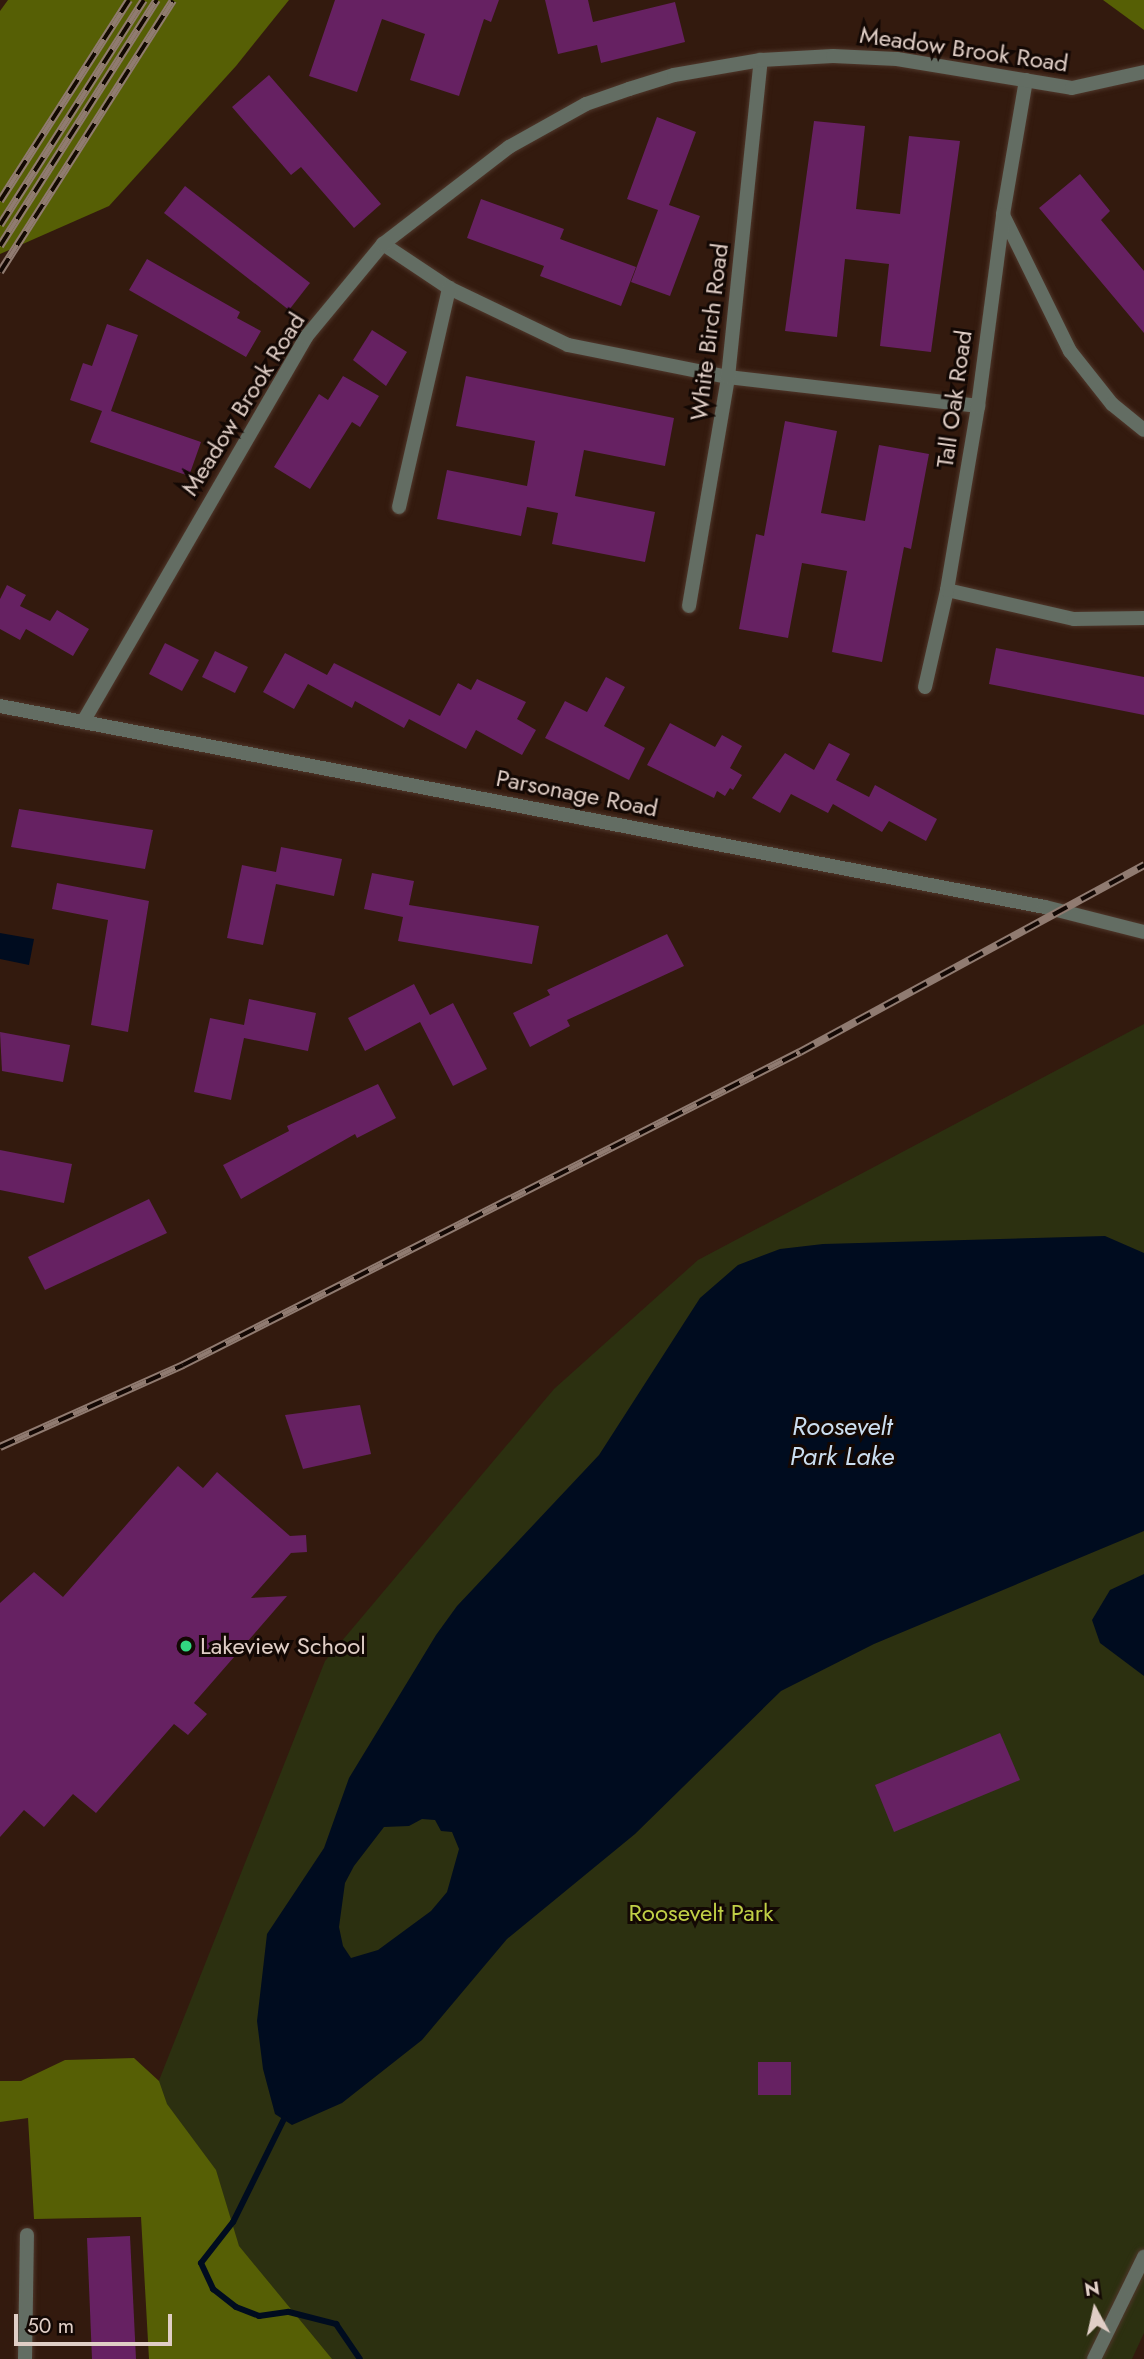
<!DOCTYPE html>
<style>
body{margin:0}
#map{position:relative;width:1144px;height:2359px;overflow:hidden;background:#331a0e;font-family:Jost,sans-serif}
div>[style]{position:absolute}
.green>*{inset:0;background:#2c3010}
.forest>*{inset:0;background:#565f05}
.water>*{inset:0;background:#000c1f}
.stream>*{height:6px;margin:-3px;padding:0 3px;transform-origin:3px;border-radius:3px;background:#000c1f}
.building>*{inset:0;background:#662162}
.roads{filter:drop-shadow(0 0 2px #4f372b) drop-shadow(0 0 2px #4f372b)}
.minor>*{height:14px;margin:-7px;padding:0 7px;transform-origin:7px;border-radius:7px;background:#636d63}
.tertiary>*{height:14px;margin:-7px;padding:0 7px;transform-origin:7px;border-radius:7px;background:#636d63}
.rail>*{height:8px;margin-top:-4px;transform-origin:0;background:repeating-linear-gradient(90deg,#130804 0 16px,#907b71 0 32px);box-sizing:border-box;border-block:2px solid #907b71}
.dots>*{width:19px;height:19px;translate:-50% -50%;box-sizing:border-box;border:4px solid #130804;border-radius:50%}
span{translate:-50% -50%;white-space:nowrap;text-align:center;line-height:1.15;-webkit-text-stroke:6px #130804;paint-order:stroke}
.street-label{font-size:24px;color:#e0cec6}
.poi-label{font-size:24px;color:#e0cec6}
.left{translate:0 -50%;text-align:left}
.park-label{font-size:24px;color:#c0cf46}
.water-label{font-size:26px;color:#cbdef0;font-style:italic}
.north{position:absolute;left:1060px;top:2275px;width:70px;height:70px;-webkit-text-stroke:5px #130804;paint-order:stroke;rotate:352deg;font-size:19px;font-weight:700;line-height:28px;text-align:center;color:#e0cec6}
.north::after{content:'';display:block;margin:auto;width:24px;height:32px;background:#e0cec6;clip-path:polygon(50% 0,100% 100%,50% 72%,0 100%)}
.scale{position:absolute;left:14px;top:2314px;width:158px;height:32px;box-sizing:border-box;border:4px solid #e0cec6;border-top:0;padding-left:9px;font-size:21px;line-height:24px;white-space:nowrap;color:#e0cec6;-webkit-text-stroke:5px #130804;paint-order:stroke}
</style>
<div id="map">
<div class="green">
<div style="clip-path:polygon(1144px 1024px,1144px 2333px,1132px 2359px,150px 2359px,139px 2131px,325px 1661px,554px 1389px,698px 1260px)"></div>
</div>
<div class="forest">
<div style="clip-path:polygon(8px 0,289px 0,236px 66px,109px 206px,0 254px,0 11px)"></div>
<div style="clip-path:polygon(1103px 0,1144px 0,1144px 30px)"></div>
<div style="clip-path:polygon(134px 2058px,159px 2081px,167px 2104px,216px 2170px,239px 2246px,332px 2359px,149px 2359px,141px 2217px,34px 2219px,28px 2118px,0 2122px,0 2081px,21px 2081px,65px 2060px)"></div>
</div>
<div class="water">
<div style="clip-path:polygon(0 933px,34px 939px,29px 965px,0 959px)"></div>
<div style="clip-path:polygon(evenodd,1105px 1236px,1144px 1253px,1144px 1531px,874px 1644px,781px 1691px,635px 1834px,507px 1939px,422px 2040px,342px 2103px,292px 2125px,275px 2114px,263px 2069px,257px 2021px,267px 1934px,324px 1848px,349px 1778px,436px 1635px,457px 1606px,599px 1455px,700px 1298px,738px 1265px,780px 1249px,823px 1244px,1105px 1236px,422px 1819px,435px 1820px,441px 1831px,452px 1832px,459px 1849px,447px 1892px,431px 1911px,378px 1950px,351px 1958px,343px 1946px,339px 1927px,345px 1883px,354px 1866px,384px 1827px,409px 1826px,422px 1819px)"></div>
<div style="clip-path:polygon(1144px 1574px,1144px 1676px,1100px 1643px,1092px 1620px,1110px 1590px)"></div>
</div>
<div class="stream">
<div style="left:284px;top:2119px;width:115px;rotate:116.3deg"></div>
<div style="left:233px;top:2222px;width:52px;rotate:128deg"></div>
<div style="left:201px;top:2263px;width:29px;rotate:65deg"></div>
<div style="left:213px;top:2289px;width:29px;rotate:38deg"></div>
<div style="left:236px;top:2307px;width:25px;rotate:21deg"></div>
<div style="left:259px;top:2316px;width:30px;rotate:-8deg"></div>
<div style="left:289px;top:2312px;width:49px;rotate:14.3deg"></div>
<div style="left:336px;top:2324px;width:42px;rotate:55.6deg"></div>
</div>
<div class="building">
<div style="clip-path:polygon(335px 0,499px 0,491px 22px,484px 19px,459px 96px,410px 80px,425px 34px,382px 19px,357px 92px,309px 76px)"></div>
<div style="clip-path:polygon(545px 0,588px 0,593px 22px,675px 2px,685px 42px,601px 63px,597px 45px,558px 54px)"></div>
<div style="clip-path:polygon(269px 75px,381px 204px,354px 228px,301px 167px,291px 175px,232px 107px)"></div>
<div style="clip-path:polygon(657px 117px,696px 132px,669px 205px,700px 216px,670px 296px,631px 282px,658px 210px,627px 199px)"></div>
<div style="clip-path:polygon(814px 121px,865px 126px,856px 209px,900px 214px,909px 136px,960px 141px,931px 352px,880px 346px,889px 264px,845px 259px,837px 337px,785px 331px)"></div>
<div style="clip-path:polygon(1080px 174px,1110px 211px,1101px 220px,1144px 271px,1144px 333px,1039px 208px)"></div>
<div style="clip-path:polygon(185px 186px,310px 283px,289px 310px,164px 213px)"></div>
<div style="clip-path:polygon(481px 199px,564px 229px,560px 239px,636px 267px,621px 306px,540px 276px,544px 266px,467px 238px)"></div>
<div style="clip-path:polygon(147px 259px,240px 312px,237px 318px,261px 331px,246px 357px,129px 290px)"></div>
<div style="clip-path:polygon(107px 324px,138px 335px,111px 411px,201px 442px,189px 476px,90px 442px,102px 411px,70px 400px,83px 363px,92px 366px)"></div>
<div style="clip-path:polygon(372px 330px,407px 352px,386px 386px,353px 360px)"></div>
<div style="clip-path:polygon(343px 376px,379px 396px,360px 427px,352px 422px,310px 489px,274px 467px,319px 394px,328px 400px)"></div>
<div style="clip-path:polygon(466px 376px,674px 418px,665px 466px,584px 450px,575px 496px,655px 512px,645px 562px,552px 544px,558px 513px,527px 507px,521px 536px,437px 519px,447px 470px,527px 486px,535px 441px,456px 426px)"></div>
<div style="clip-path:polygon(785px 421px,837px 431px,821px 513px,865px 521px,879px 445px,929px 454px,911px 549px,904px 547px,882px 662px,832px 652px,847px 571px,802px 563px,788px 638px,739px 629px,756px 534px,764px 536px)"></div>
<div style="clip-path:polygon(7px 585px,26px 595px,20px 606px,50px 621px,57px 610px,89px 629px,73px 656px,26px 629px,20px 640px,0 629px,0 599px)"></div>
<div style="clip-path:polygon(165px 643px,199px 660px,182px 691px,149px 674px)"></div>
<div style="clip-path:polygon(996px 648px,1144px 677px,1144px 715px,989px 684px)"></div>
<div style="clip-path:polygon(215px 651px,248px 667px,235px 693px,202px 677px)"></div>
<div style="clip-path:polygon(285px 653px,327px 675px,334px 663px,440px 716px,458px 683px,471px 690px,477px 679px,526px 702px,517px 719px,536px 730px,522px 755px,476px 730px,466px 749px,409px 719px,404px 728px,355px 701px,352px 708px,308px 684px,294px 709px,263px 692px)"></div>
<div style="clip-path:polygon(606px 677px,625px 687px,604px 726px,645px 748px,629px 780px,545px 738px,565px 701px,587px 712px)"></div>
<div style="clip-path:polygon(670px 723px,715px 747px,722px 735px,742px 746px,730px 768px,742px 775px,733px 790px,730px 788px,725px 796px,717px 791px,714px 798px,647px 765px)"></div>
<div style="clip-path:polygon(829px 743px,850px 754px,836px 780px,869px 797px,875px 785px,937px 819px,926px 841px,889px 821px,882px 832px,833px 804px,828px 813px,791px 794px,780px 813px,752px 798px,785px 753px,814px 770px)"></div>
<div style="clip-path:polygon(19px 809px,153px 830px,145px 869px,11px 847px)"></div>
<div style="clip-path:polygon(281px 847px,342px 859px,334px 896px,276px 884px,263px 945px,227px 938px,242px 865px,276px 872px)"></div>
<div style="clip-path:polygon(372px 873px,414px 881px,409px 905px,539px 926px,532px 964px,398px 941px,403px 917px,364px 909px)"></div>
<div style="clip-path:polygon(57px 883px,149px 901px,128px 1032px,91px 1025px,108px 920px,52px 909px)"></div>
<div style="clip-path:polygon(667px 934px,684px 966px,567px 1020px,570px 1026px,530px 1047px,513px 1013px,550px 995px,547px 990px)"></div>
<div style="clip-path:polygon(414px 984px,430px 1015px,453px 1003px,487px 1069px,453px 1086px,420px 1022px,365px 1051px,348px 1018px)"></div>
<div style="clip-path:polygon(249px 999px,316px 1013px,308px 1051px,244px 1038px,231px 1100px,194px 1092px,210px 1018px,244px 1025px)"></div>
<div style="clip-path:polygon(0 1032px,70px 1045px,63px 1082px,2px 1071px)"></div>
<div style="clip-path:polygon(378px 1084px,396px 1118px,357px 1138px,355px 1134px,241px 1199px,223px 1165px,289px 1131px,287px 1126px)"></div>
<div style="clip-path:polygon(0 1150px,72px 1164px,64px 1203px,0 1190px)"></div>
<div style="clip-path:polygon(149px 1199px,167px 1233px,45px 1290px,28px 1257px)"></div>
<div style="clip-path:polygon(360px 1405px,371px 1454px,303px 1469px,285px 1415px)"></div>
<div style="clip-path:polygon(178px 1466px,203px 1488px,217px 1472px,290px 1536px,306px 1535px,307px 1552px,291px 1553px,251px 1598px,287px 1596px,194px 1703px,207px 1714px,188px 1735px,174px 1724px,96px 1813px,73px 1794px,44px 1827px,24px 1810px,0 1837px,0 1603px,34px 1572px,63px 1597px)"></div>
<div style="clip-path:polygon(1000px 1733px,1020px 1780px,894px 1832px,875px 1785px)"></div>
<div style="clip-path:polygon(758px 2062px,791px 2062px,791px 2095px,758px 2095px)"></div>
<div style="clip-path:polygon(130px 2236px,136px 2359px,92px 2359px,87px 2238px)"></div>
</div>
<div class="roads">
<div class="minor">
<div style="left:1026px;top:80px;width:137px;rotate:99.7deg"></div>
<div style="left:1003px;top:215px;width:152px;rotate:63.8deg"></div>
<div style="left:1070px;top:351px;width:68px;rotate:51.6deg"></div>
<div style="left:1112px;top:404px;width:41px;rotate:39.1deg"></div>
<div style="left:383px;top:244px;width:79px;rotate:33.7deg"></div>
<div style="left:449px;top:288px;width:132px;rotate:25.6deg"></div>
<div style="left:568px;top:345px;width:163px;rotate:11.3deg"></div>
<div style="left:728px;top:377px;width:252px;rotate:6.6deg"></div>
<div style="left:399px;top:507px;width:225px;rotate:-77.1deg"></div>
<div style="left:947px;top:590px;width:130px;rotate:12.9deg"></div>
<div style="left:1074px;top:619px;width:70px;rotate:-0.8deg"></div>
<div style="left:689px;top:606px;width:232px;rotate:-80.3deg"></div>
<div style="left:728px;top:377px;width:319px;rotate:-84.1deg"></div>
<div style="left:925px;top:687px;width:99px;rotate:-77.2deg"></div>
<div style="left:947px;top:590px;width:187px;rotate:-80.4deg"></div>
<div style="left:978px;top:406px;width:193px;rotate:-82.5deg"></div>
<div style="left:83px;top:722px;width:445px;rotate:-59.9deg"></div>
<div style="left:306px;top:337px;width:121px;rotate:-50.4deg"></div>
<div style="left:383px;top:244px;width:159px;rotate:-37.6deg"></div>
<div style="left:509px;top:147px;width:88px;rotate:-29.2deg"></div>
<div style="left:586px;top:104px;width:46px;rotate:-19.2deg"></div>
<div style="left:629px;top:89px;width:47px;rotate:-17.3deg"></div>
<div style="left:674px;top:75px;width:88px;rotate:-9.8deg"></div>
<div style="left:761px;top:60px;width:72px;rotate:-3.2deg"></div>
<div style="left:833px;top:56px;width:64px;rotate:2.7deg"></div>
<div style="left:897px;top:59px;width:177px;rotate:9.4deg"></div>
<div style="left:1072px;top:88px;width:74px;rotate:-12.5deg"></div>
<div style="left:25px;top:2359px;width:124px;rotate:-89.1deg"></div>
</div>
<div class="tertiary">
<div style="left:0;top:706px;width:1064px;rotate:10.89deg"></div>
<div style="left:1045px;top:907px;width:102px;rotate:14.2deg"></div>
<div style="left:1094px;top:2359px;width:114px;rotate:-63.9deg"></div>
</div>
</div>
<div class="rail">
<div style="left:0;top:201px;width:239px;rotate:-57.3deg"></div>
<div style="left:0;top:225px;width:267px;rotate:-57.4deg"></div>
<div style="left:0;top:246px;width:292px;rotate:-57.5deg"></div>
<div style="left:0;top:272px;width:322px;rotate:-57.5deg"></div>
<div style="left:0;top:1447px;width:201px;rotate:-24.1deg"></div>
<div style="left:183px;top:1365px;width:692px;rotate:-26.9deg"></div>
<div style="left:800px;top:1052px;width:392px;rotate:-28.5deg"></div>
</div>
<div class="dots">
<div style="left:186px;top:1646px;background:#32d882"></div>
</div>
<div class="street-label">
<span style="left:964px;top:49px;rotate:8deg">Meadow Brook Road</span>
<span style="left:709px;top:332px;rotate:-83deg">White Birch Road</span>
<span style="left:954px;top:399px;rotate:-82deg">Tall Oak Road</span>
<span style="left:243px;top:404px;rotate:-58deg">Meadow Brook Road</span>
<span style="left:577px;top:793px;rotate:11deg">Parsonage Road</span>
</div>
<div class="poi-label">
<span class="left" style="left:200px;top:1646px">Lakeview School</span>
</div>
<div class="park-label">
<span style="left:701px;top:1913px">Roosevelt Park</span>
</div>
<div class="water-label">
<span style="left:842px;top:1442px">Roosevelt<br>Park Lake</span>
</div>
<div class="north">N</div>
<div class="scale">50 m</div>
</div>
